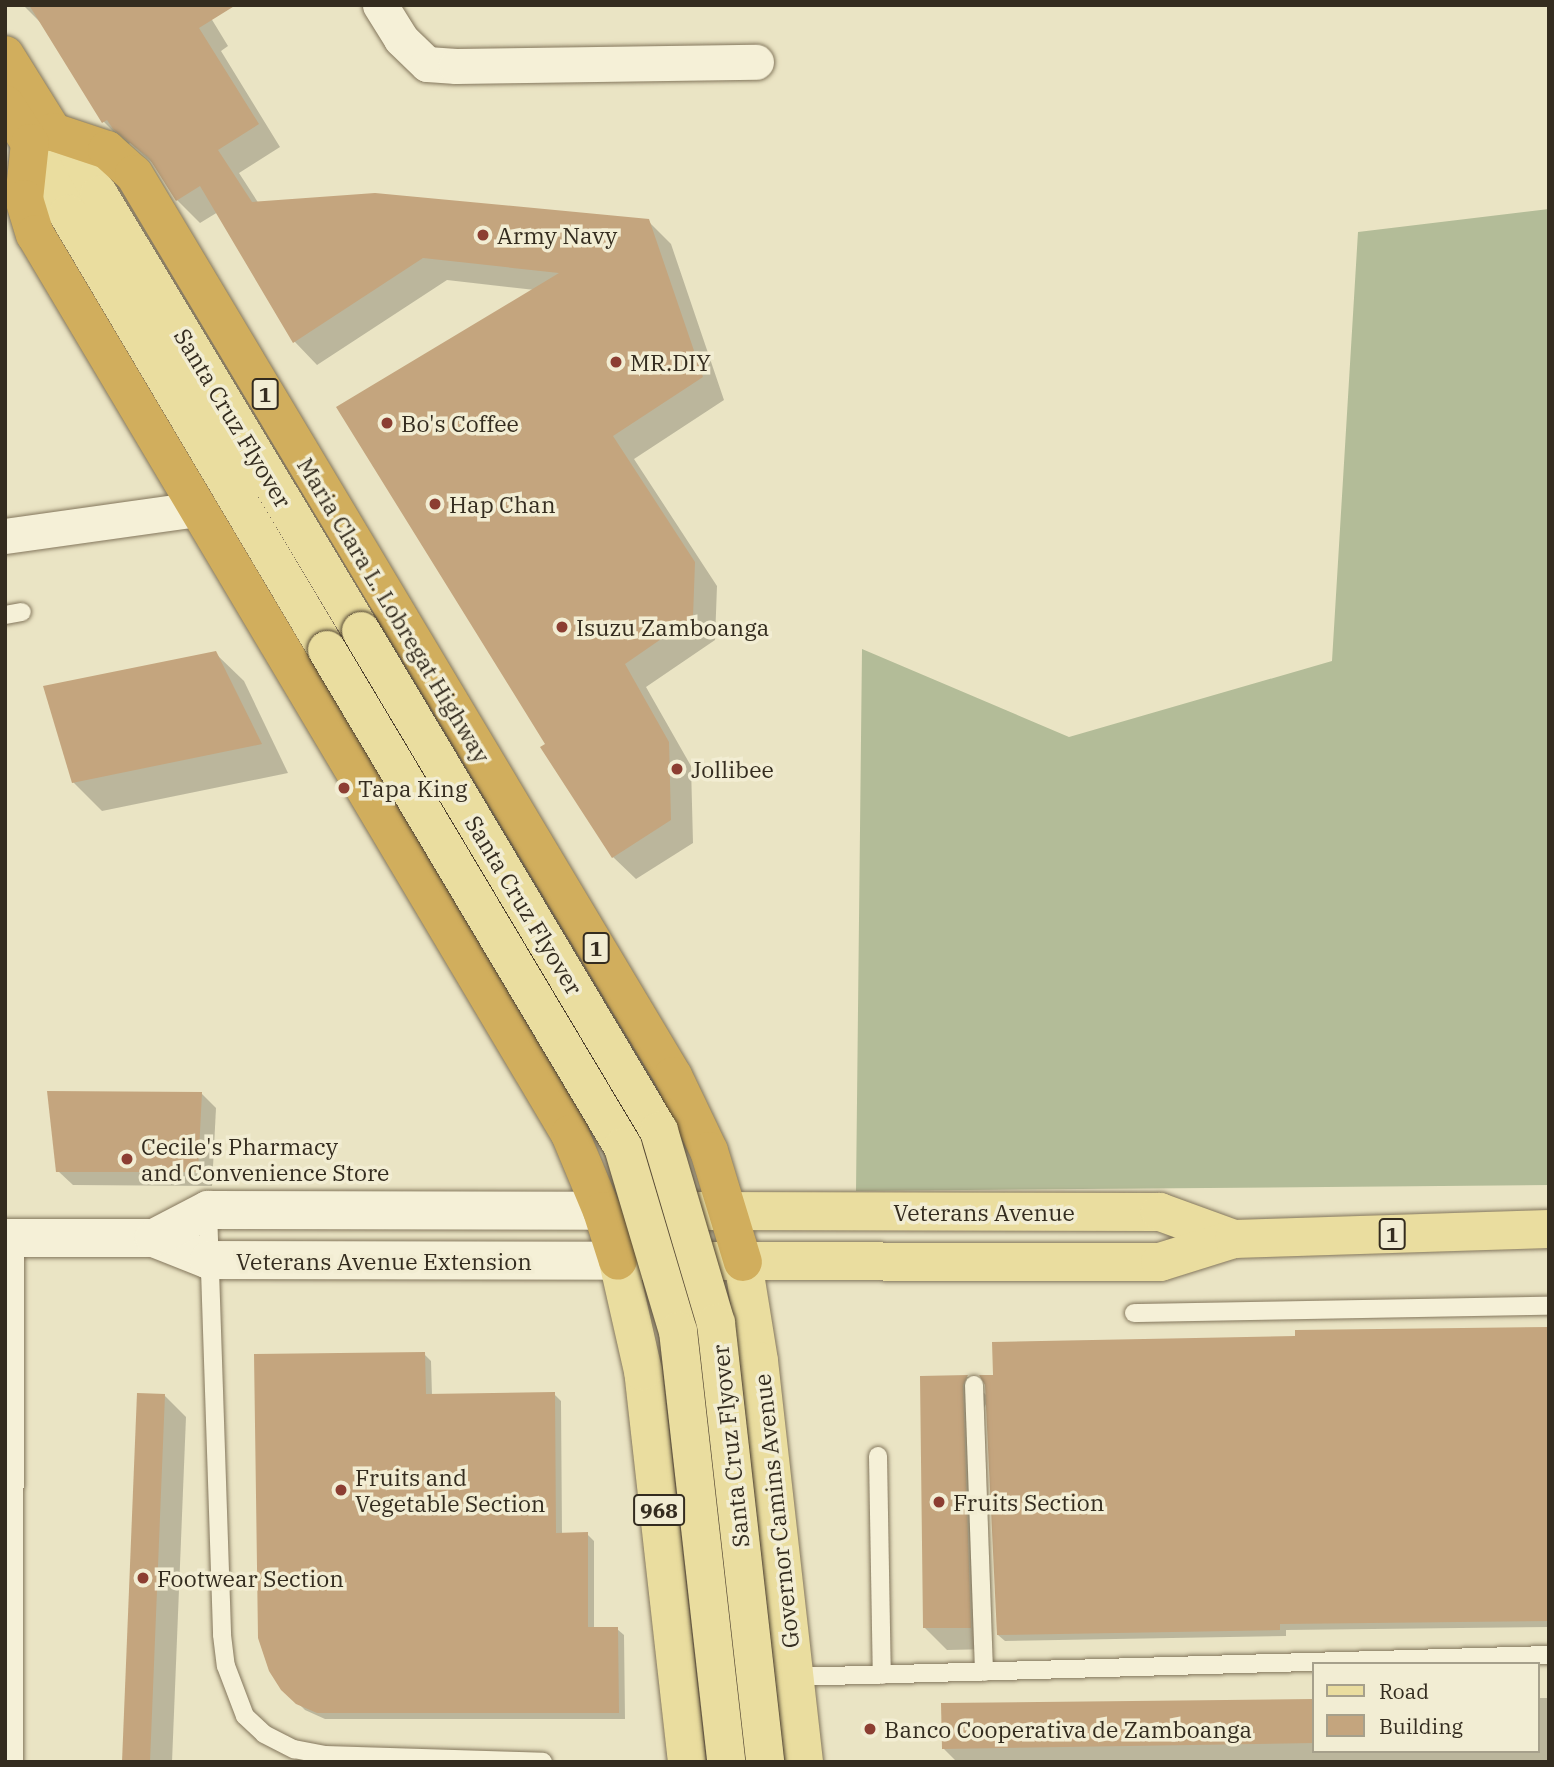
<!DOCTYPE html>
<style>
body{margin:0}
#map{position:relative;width:1554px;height:1767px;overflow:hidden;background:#eae4c4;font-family:"IBM Plex Serif",serif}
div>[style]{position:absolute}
.cemetery>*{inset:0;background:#b3bc98}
.shadow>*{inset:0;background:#0003}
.building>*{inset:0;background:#c4a57e}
.roads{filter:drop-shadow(0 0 2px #83765c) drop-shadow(0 0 2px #83765c)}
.lane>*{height:18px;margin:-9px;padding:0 9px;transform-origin:9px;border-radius:9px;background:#f5f0d7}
.street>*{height:35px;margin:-17.5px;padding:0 17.5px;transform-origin:17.5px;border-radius:17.5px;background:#f5f0d7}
.secondary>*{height:38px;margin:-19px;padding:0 19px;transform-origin:19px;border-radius:19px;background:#f5f0d7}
.primary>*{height:38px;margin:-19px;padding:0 19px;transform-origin:19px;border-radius:19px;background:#eadd9f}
.highway>*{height:38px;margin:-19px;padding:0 19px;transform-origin:19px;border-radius:19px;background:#d1ae5d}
.bridges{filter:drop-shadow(0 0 2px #514430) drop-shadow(0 0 2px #514430)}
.primary-bridge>*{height:38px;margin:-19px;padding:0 19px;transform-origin:19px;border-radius:19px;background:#eadd9f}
.dots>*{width:19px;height:19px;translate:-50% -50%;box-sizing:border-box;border:4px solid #f2edd3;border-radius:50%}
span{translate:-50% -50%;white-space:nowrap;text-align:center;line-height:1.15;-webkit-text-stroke:7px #f2edd3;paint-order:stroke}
.shield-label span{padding:2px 5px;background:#f2edd3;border:2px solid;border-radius:5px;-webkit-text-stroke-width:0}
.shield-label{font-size:21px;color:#342c1f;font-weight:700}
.poi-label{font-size:23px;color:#342c1f}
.left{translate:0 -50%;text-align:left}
.street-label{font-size:23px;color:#342c1f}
.frame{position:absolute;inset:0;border:7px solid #342c1f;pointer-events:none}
.legend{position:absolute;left:1312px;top:1662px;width:228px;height:91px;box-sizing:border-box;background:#f2edd3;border:2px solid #a6a08b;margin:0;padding:9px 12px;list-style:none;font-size:21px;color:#342c1f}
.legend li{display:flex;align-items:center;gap:14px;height:35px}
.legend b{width:35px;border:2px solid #a6a08b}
</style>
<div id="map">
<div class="cemetery">
<div style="clip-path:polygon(1549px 209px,1549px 1185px,856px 1191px,862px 649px,1069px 737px,1332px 661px,1358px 232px)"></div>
</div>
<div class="shadow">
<div style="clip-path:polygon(23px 5px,203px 5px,228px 46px,221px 51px,280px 147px,239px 173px,259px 204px,648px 221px,671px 244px,724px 400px,634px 459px,717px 586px,715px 640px,646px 687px,691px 766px,693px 843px,636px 879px,613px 857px,547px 744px,535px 290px,447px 280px,317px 365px,295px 342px,218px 212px,200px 223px,177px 200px,156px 166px,130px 143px,127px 145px,104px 122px,43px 25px)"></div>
<div style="clip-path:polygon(215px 653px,244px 681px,288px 773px,102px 811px,73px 782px)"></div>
<div style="clip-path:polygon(201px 1093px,216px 1108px,212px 1186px,73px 1185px,58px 1171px)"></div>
<div style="clip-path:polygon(1549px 1329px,1549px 1627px,1286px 1630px,1286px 1636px,1005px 1641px,998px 1635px,988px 1400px,984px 1408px,992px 1649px,947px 1650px,925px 1628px,922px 1378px,968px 1377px,988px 1397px,1297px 1338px)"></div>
<div style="clip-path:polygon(424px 1354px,431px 1361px,432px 1395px,554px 1394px,561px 1401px,562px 1534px,587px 1534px,594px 1541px,594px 1629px,617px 1629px,624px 1635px,625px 1719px,325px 1719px,305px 1710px,297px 1702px)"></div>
<div style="clip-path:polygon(164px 1395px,186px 1417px,172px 1762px,123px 1762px)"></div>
<div style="clip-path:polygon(1538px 1698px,1549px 1698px,1549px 1762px,957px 1762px,944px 1749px,942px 1705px,1314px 1701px,1314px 1751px,1538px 1751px)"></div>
</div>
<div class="building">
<div style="clip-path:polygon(29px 5px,236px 5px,199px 28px,259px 124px,218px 150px,252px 202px,375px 193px,649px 219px,703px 377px,613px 436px,695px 562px,693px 617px,625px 664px,669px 742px,671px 820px,612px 858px,540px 747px,545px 744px,336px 407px,559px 273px,423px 258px,293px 343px,200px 186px,176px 201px,149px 158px,113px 129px,107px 120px,102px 123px)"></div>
<div style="clip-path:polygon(216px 651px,262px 744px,72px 783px,43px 686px)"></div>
<div style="clip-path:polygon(47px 1091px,202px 1092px,198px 1172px,56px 1172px)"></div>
<div style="clip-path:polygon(1549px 1327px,1549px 1621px,1280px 1624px,1280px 1630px,997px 1635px,985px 1385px,979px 1375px,993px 1375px,992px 1342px,1295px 1336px,1295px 1330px)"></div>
<div style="clip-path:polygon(425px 1352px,426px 1394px,555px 1392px,556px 1533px,588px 1532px,588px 1627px,618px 1627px,619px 1713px,317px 1713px,296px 1704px,281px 1690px,269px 1671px,258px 1638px,254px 1354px)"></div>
<div style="clip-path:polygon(968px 1375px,963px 1385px,971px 1628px,923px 1628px,920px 1376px)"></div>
<div style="clip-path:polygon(137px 1393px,165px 1394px,150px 1762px,122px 1762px)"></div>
<div style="clip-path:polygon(1314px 1699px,1314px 1743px,942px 1749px,941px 1703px)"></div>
</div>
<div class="roads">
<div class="lane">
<div style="left:5px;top:615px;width:17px;rotate:-10deg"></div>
<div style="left:208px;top:1210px;width:425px;rotate:88.1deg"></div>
<div style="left:222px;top:1635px;width:31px;rotate:83deg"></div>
<div style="left:226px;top:1666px;width:53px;rotate:69.2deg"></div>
<div style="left:245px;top:1716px;width:26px;rotate:43deg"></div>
<div style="left:264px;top:1734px;width:34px;rotate:27deg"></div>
<div style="left:294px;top:1749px;width:32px;rotate:11deg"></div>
<div style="left:325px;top:1755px;width:218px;rotate:1.8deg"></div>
<div style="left:1134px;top:1313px;width:415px;rotate:-1deg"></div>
<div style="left:974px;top:1385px;width:287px;rotate:88deg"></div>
<div style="left:878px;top:1456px;width:219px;rotate:89deg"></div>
<div style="left:794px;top:1677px;width:755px;rotate:-1.67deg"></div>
<div style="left:14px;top:1762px;width:524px;rotate:-89.89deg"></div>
</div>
<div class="street">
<div style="left:380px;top:5px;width:40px;rotate:58deg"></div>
<div style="left:401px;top:39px;width:36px;rotate:44deg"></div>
<div style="left:427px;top:64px;width:29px;rotate:4deg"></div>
<div style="left:456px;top:66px;width:300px;rotate:-0.8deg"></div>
<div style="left:5px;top:536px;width:195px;rotate:-8deg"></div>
</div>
<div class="secondary">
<div style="left:5px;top:1238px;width:149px"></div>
<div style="left:154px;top:1238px;width:59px;rotate:21.8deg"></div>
<div style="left:209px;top:1260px;width:409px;rotate:0.1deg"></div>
<div style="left:154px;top:1238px;width:61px;rotate:-27.4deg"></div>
<div style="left:208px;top:1210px;width:394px;rotate:0.1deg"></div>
</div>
<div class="primary">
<div style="left:53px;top:132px;width:78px;rotate:53.9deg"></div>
<div style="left:99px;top:195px;width:509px;rotate:59deg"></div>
<div style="left:30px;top:143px;width:81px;rotate:61.8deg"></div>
<div style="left:68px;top:214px;width:507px;rotate:59.29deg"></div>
<div style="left:650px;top:1211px;width:510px;rotate:0.11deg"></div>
<div style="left:1160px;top:1212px;width:79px;rotate:20deg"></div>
<div style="left:743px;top:1262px;width:100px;rotate:80.8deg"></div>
<div style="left:759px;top:1361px;width:404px;rotate:83.6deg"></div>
<div style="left:687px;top:1762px;width:393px;rotate:-96.4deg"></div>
<div style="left:643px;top:1371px;width:113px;rotate:-102.8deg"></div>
<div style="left:618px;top:1261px;width:542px;rotate:0.11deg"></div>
<div style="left:1160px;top:1262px;width:77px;rotate:-17.3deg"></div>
<div style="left:1234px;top:1239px;width:315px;rotate:-1.8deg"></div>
</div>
<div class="highway">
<div style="left:5px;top:55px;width:91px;rotate:58.1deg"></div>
<div style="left:53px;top:132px;width:57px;rotate:18.4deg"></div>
<div style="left:107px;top:150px;width:36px;rotate:42deg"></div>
<div style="left:134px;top:174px;width:1051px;rotate:59.14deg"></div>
<div style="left:673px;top:1076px;width:83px;rotate:64.4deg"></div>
<div style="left:709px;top:1151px;width:116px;rotate:73deg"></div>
<div style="left:5px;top:104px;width:46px;rotate:57.3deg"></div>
<div style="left:30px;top:143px;width:56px;rotate:96.1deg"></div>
<div style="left:24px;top:199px;width:37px;rotate:73deg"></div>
<div style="left:35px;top:234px;width:1047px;rotate:59.27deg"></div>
<div style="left:570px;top:1134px;width:83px;rotate:67.4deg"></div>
<div style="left:602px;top:1211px;width:52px;rotate:72.3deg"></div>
</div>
</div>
<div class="bridges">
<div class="primary-bridge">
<div style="left:361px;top:631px;width:582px;rotate:59.21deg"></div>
<div style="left:659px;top:1131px;width:200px;rotate:73.5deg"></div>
<div style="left:716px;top:1323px;width:442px;rotate:83.6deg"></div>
<div style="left:327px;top:650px;width:578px;rotate:59.22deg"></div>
<div style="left:623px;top:1147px;width:192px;rotate:73.4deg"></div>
<div style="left:678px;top:1331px;width:434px;rotate:83.6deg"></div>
</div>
</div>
<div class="dots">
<div style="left:483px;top:235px;background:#8c3e32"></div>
<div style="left:616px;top:362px;background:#8c3e32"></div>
<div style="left:387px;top:423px;background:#8c3e32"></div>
<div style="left:435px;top:504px;background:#8c3e32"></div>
<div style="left:562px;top:627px;background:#8c3e32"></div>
<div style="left:677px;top:769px;background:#8c3e32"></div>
<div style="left:344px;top:788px;background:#8c3e32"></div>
<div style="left:127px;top:1159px;background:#8c3e32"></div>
<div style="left:341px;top:1490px;background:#8c3e32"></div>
<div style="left:939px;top:1502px;background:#8c3e32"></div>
<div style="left:143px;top:1578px;background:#8c3e32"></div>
<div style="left:870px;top:1729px;background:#8c3e32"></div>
</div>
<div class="shield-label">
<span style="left:265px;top:394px">1</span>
<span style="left:596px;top:948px">1</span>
<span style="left:1392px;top:1234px">1</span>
<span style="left:659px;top:1510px">968</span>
</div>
<div class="poi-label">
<span class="left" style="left:497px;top:235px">Army Navy</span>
<span class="left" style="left:630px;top:362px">MR.DIY</span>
<span class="left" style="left:401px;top:423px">Bo's Coffee</span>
<span class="left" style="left:449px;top:504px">Hap Chan</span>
<span class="left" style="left:576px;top:627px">Isuzu Zamboanga</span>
<span class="left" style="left:691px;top:769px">Jollibee</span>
<span class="left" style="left:358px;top:788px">Tapa King</span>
<span class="left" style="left:141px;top:1159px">Cecile's Pharmacy<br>and Convenience Store</span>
<span class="left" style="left:355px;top:1490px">Fruits and<br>Vegetable Section</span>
<span class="left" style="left:953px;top:1502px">Fruits Section</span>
<span class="left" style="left:157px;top:1578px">Footwear Section</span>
<span class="left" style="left:884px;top:1729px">Banco Cooperativa de Zamboanga</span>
</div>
<div class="street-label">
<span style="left:233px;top:418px;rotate:59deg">Santa Cruz Flyover</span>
<span style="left:394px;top:610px;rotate:59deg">Maria Clara L. Lobregat Highway</span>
<span style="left:524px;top:905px;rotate:59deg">Santa Cruz Flyover</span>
<span style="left:984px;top:1212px">Veterans Avenue</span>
<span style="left:384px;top:1261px">Veterans Avenue Extension</span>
<span style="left:730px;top:1446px;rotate:-96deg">Santa Cruz Flyover</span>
<span style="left:776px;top:1511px;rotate:-96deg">Governor Camins Avenue</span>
</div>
<div class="frame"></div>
<ul class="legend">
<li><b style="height:9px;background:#eadd9f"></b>Road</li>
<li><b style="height:19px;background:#c4a57e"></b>Building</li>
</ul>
</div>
